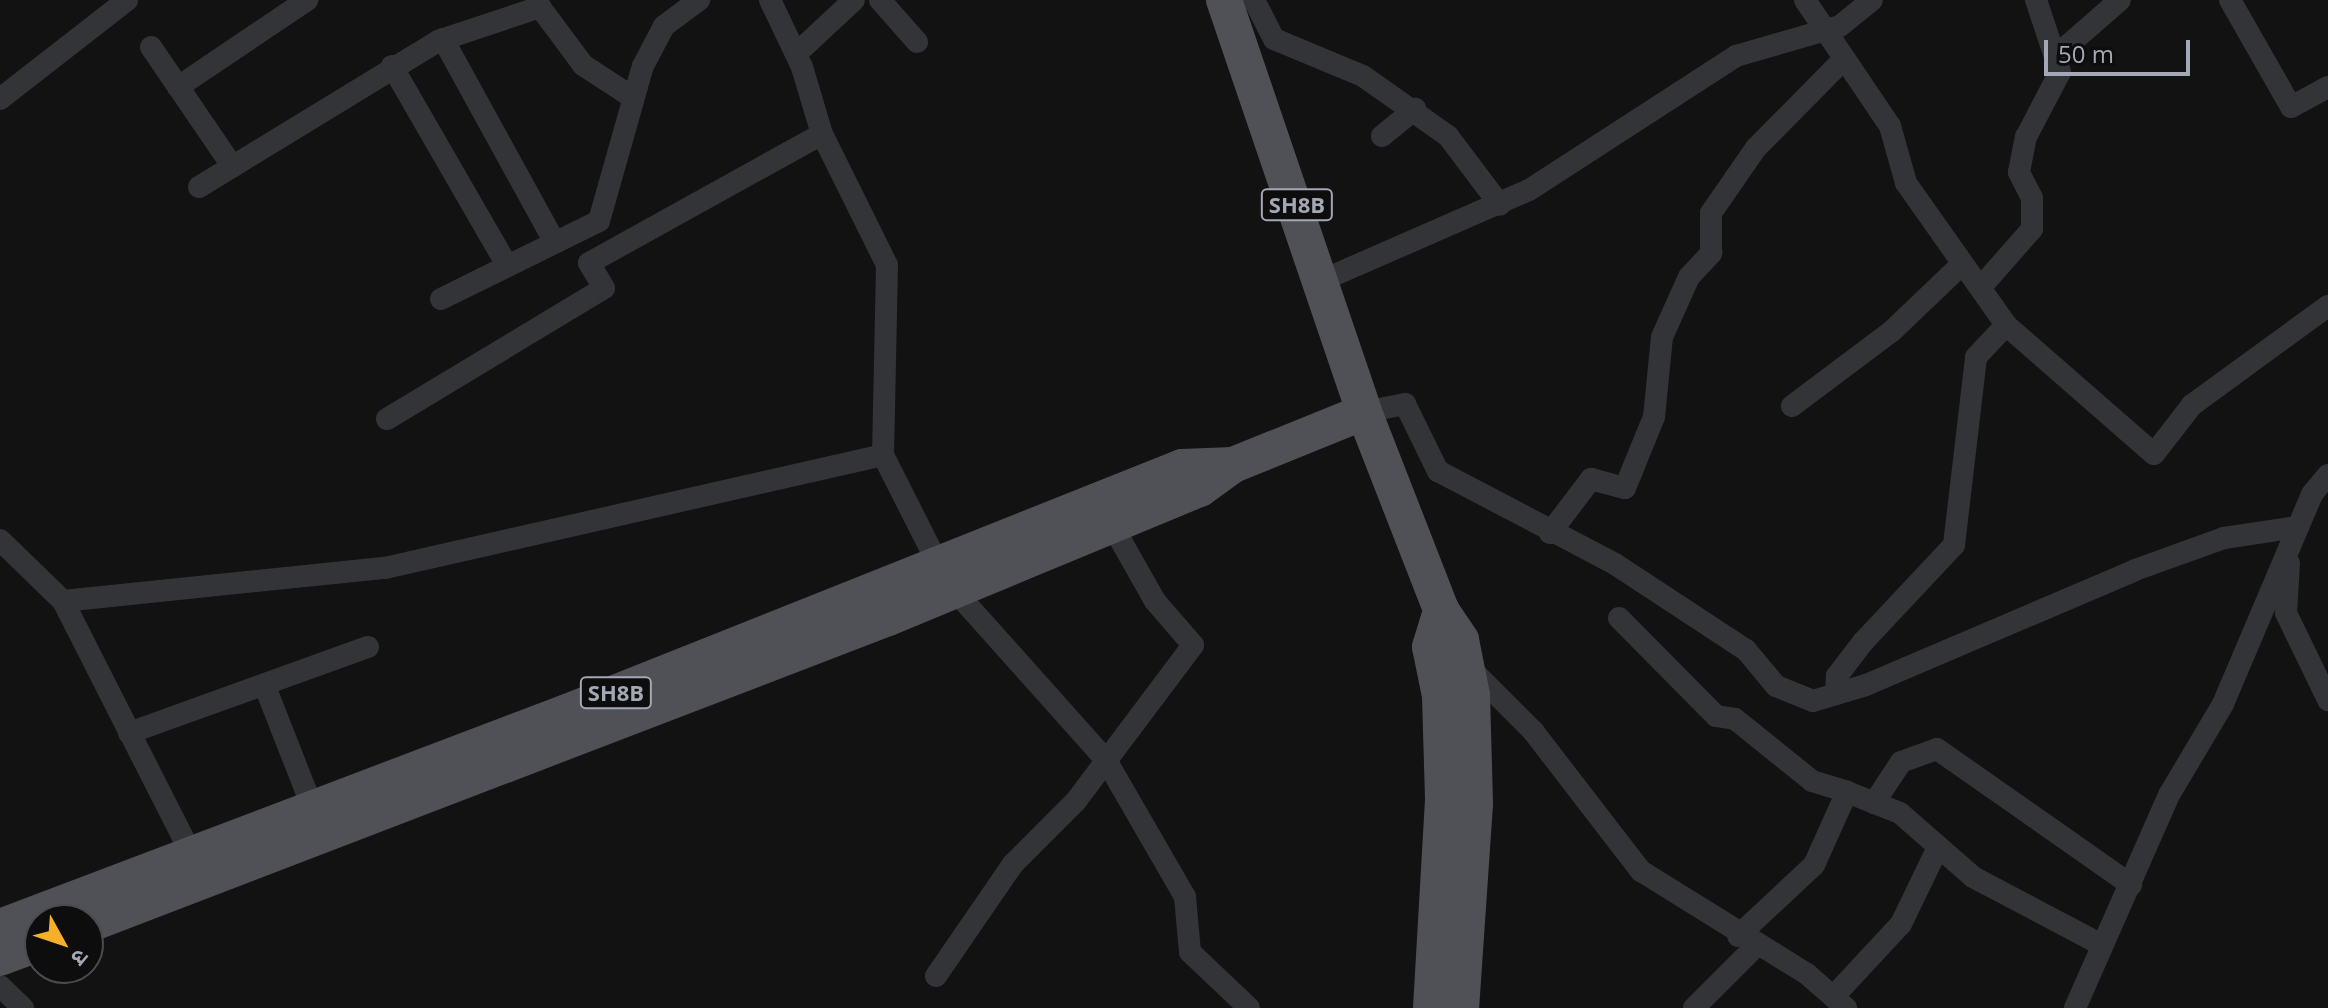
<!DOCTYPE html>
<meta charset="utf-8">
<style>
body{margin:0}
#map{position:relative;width:2328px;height:1008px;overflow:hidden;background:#121213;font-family:"Open Sans","Noto Sans Devanagari",sans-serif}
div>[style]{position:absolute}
.minor>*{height:22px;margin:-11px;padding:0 11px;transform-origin:11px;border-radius:11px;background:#333438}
.primary>*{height:36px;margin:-18px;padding:0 18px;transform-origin:18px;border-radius:18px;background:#4f5157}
span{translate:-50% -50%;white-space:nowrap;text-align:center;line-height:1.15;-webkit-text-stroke:6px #0d0d0e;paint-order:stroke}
.shield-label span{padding:2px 6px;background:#0d0d0e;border:2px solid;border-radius:6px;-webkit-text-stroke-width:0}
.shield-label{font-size:22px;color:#a3a8b4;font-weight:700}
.north{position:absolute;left:24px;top:904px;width:80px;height:80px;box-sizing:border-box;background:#0d0d0e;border:2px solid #494b50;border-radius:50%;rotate:130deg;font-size:22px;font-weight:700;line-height:32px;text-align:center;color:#a3a8b4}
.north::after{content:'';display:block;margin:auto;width:28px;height:36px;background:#f5af28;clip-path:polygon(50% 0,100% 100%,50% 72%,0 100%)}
.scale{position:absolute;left:2044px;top:40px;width:146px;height:36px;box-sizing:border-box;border:4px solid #a3a8b4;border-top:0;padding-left:10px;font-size:24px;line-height:28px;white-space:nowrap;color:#a3a8b4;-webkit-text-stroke:6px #0d0d0e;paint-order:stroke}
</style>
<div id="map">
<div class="minor">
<div style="left:770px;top:0;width:74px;rotate:64.5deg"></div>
<div style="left:802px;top:67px;width:70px;rotate:73.4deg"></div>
<div style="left:822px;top:134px;width:146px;rotate:63.6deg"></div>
<div style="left:887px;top:265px;width:190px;rotate:91.2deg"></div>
<div style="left:883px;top:455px;width:122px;rotate:63.2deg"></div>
<div style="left:880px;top:0;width:56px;rotate:48.6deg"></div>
<div style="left:1254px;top:0;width:44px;rotate:62.9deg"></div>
<div style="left:1274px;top:39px;width:96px;rotate:22.6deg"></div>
<div style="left:1363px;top:76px;width:104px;rotate:35.2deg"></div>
<div style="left:1448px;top:136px;width:86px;rotate:53deg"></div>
<div style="left:1805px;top:0;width:152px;rotate:56deg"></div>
<div style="left:1890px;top:126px;width:59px;rotate:74.3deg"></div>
<div style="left:1906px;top:183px;width:174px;rotate:54.8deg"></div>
<div style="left:2006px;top:325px;width:196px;rotate:41.1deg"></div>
<div style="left:2154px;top:454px;width:62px;rotate:-52.2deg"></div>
<div style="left:2192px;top:405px;width:168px;rotate:-36.1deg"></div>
<div style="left:2230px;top:0;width:123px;rotate:60.3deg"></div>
<div style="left:2291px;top:107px;width:42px;rotate:-28.4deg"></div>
<div style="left:443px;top:39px;width:230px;rotate:61.2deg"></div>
<div style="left:151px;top:47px;width:145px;rotate:55.7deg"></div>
<div style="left:796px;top:54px;width:79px;rotate:-43deg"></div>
<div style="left:2058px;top:54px;width:82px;rotate:-41.1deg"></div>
<div style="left:392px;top:66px;width:230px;rotate:60deg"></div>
<div style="left:178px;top:87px;width:156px;rotate:-34deg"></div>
<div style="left:0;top:99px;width:161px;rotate:-37.9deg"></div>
<div style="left:1382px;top:136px;width:43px;rotate:-39.3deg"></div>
<div style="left:199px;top:187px;width:280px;rotate:-31.4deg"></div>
<div style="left:438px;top:41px;width:108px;rotate:-18.4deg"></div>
<div style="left:540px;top:7px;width:72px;rotate:53.4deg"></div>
<div style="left:583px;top:65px;width:59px;rotate:33.1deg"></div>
<div style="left:1323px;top:280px;width:225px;rotate:-23.6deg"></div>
<div style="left:1529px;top:190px;width:247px;rotate:-32.9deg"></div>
<div style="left:1736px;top:56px;width:108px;rotate:-16.1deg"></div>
<div style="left:1840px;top:26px;width:41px;rotate:-39.1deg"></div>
<div style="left:1981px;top:287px;width:77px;rotate:-48.7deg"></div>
<div style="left:2032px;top:229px;width:31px;rotate:-90deg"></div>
<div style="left:2032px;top:198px;width:29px;rotate:-117deg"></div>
<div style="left:2019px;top:172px;width:36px;rotate:-79deg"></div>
<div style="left:2026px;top:137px;width:73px;rotate:-62.4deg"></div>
<div style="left:2060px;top:72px;width:76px;rotate:-108.4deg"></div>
<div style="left:441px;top:299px;width:176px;rotate:-26.3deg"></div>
<div style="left:599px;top:221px;width:161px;rotate:-74.2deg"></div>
<div style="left:643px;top:66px;width:45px;rotate:-62.3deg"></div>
<div style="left:664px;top:26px;width:44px;rotate:-36.6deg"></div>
<div style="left:1792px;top:406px;width:125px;rotate:-36.9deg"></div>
<div style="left:1892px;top:331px;width:97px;rotate:-43.7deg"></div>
<div style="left:1364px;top:412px;width:42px;rotate:-11deg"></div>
<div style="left:1405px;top:404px;width:75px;rotate:63.8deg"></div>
<div style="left:1438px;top:471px;width:200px;rotate:27.7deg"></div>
<div style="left:1615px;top:564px;width:157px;rotate:33.3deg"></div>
<div style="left:1746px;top:650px;width:47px;rotate:50.2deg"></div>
<div style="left:1776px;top:686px;width:40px;rotate:22deg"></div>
<div style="left:1813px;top:701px;width:55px;rotate:-16.8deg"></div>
<div style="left:1866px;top:685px;width:293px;rotate:-23.1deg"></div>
<div style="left:2135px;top:570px;width:95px;rotate:-19.8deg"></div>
<div style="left:2224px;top:538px;width:75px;rotate:-8.5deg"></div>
<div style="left:387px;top:419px;width:253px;rotate:-31.1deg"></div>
<div style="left:604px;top:288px;width:29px;rotate:-121deg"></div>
<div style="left:589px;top:263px;width:266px;rotate:-29deg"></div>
<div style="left:1550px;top:533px;width:68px;rotate:-52.8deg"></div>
<div style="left:1591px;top:479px;width:35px;rotate:15deg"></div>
<div style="left:1625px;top:488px;width:77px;rotate:-67.8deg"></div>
<div style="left:1654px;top:417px;width:80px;rotate:-84.3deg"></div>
<div style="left:1662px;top:337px;width:66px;rotate:-65.8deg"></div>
<div style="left:1689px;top:277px;width:33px;rotate:-47deg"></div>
<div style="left:1711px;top:253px;width:40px;rotate:-90deg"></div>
<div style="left:1711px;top:213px;width:79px;rotate:-55.3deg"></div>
<div style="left:1756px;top:148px;width:124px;rotate:-45.3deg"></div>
<div style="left:0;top:540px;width:88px;rotate:44.1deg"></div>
<div style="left:63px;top:601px;width:296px;rotate:63.1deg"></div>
<div style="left:2289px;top:563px;width:50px;rotate:93.4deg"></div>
<div style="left:2286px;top:613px;width:97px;rotate:64.2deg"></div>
<div style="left:954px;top:590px;width:228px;rotate:48.2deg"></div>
<div style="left:1106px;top:760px;width:158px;rotate:60deg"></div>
<div style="left:1185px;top:897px;width:55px;rotate:84.8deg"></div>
<div style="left:1190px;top:952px;width:81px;rotate:43.5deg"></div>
<div style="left:63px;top:601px;width:324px;rotate:-5.9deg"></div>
<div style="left:385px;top:568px;width:511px;rotate:-12.78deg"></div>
<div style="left:1619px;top:618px;width:138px;rotate:45.3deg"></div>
<div style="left:1716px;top:716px;width:19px;rotate:9deg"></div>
<div style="left:1735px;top:719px;width:99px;rotate:38.8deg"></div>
<div style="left:1812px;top:781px;width:37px;rotate:17deg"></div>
<div style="left:1467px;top:665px;width:93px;rotate:45deg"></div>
<div style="left:1533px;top:731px;width:177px;rotate:52.4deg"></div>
<div style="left:1641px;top:871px;width:195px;rotate:31.8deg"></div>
<div style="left:1807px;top:974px;width:52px;rotate:41.1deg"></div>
<div style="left:266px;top:689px;width:129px;rotate:68.6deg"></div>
<div style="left:1836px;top:694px;width:18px;rotate:-87deg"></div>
<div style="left:1837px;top:676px;width:43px;rotate:-52.6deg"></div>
<div style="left:1863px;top:642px;width:133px;rotate:-46.8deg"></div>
<div style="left:1954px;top:545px;width:189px;rotate:-83.3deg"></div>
<div style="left:1976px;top:357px;width:44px;rotate:-46.8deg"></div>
<div style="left:129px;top:733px;width:254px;rotate:-19.8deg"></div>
<div style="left:1874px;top:803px;width:49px;rotate:-56.6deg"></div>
<div style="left:1901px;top:762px;width:38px;rotate:-20deg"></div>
<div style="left:1937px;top:749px;width:237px;rotate:35deg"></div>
<div style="left:1738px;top:936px;width:104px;rotate:-43.1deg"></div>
<div style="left:1814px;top:865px;width:80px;rotate:-65.7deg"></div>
<div style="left:1847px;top:792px;width:57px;rotate:21.6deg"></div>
<div style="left:1900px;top:813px;width:97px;rotate:41.2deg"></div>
<div style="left:1973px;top:877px;width:144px;rotate:27.8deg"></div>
<div style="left:936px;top:976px;width:136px;rotate:-55.5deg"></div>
<div style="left:1013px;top:864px;width:89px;rotate:-45deg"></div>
<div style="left:1076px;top:801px;width:195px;rotate:-53.1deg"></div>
<div style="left:1193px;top:645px;width:58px;rotate:-130.8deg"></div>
<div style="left:1155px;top:601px;width:87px;rotate:-119.5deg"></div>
<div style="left:0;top:986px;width:32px;rotate:44deg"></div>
<div style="left:1834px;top:996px;width:98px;rotate:-47.1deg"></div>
<div style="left:1901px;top:924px;width:85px;rotate:-64.3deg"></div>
<div style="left:1694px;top:1008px;width:88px;rotate:-45deg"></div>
<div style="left:2075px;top:1008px;width:233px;rotate:-66.2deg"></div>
<div style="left:2169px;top:795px;width:106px;rotate:-59.3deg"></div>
<div style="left:2223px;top:704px;width:228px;rotate:-67deg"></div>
<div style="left:2312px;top:494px;width:25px;rotate:-50deg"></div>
</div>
<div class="primary">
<div style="left:1224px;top:0;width:435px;rotate:71.2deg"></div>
<div style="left:1364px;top:412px;width:212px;rotate:68.7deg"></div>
<div style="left:1441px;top:610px;width:36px;rotate:56deg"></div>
<div style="left:1461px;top:640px;width:56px;rotate:78.7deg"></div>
<div style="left:1472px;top:695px;width:109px;rotate:88.4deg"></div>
<div style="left:1475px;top:804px;width:204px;rotate:93.9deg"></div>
<div style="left:88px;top:925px;width:857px;rotate:-20.99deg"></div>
<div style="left:888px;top:618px;width:338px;rotate:-22.5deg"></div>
<div style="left:1200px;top:489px;width:41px;rotate:-36deg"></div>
<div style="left:1233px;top:465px;width:141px;rotate:-22deg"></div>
<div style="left:0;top:927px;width:606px;rotate:-20.77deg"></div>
<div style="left:567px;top:712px;width:662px;rotate:-21.72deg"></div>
<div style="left:1182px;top:467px;width:51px;rotate:-2.2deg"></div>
<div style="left:0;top:958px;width:43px;rotate:-20.6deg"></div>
<div style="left:1431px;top:1008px;width:210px;rotate:-86.7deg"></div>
<div style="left:1443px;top:798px;width:102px;rotate:-91.7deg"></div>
<div style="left:1440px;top:696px;width:50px;rotate:-101.5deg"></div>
<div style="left:1430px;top:647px;width:39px;rotate:-73deg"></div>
</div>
<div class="shield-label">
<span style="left:1297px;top:205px">SH8B</span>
<span style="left:616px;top:693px">SH8B</span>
</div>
<div class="north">उ</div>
<div class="scale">50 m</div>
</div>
